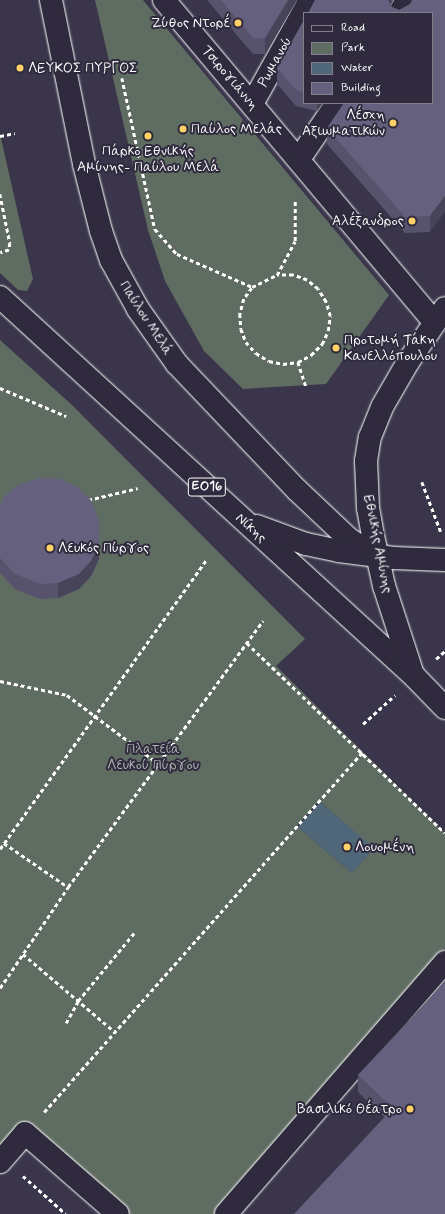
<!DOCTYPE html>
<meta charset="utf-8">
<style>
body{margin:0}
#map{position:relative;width:445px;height:1214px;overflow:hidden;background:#3a354a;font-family:Mynerve,sans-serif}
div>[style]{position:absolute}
.green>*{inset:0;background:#5f6c61}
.water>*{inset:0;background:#4f6779}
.path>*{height:2.5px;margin-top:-1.25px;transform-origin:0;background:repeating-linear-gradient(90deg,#fff 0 4px,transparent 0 7px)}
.roads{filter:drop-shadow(0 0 1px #fff) drop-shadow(0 0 1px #fff)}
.minor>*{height:22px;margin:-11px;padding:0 11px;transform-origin:11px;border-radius:11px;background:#2f2a3d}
.major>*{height:22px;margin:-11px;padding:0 11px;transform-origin:11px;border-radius:11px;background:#2f2a3d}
.wall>*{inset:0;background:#57536c}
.shaded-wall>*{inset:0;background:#474358}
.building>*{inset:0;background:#65607e}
.dots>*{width:11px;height:11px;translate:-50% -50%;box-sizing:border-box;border:2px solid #2f2a3d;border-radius:50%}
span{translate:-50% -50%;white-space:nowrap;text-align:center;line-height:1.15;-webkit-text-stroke:4px #2f2a3d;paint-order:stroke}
.shield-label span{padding:1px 3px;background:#2f2a3d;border:1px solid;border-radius:3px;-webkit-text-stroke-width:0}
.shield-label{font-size:13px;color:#fff;font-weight:700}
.poi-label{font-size:14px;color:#fff}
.right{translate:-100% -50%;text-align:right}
.left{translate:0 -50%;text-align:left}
.street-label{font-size:14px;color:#fff}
.park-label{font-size:14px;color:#afb6b0}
.legend{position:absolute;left:303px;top:12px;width:130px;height:92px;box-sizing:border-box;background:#2f2a3d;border:1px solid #827f8b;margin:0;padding:5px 7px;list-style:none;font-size:12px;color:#fff}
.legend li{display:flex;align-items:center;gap:8px;height:20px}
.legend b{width:20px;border:1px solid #827f8b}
</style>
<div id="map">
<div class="green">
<div style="clip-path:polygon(95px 0,143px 0,389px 295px,326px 384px,243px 389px,204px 351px,165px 281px,148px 230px)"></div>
<div style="clip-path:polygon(0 134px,33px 279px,27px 291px,18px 290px,0 273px)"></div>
<div style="clip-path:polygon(evenodd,0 340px,72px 405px,305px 639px,276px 666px,445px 833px,445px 948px,214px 1214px,118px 1214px,26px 1133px,0 1161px,0 340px,319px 801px,373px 848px,352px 873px,297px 826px,319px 801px)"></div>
</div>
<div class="water">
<div style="clip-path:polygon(320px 802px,374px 848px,352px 873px,298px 827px)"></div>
</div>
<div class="path">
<div style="left:122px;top:78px;width:155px;rotate:77.7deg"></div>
<div style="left:155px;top:229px;width:33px;rotate:49deg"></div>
<div style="left:177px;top:254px;width:82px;rotate:23.7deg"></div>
<div style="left:252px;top:287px;width:28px;rotate:-26deg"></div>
<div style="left:277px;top:275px;width:38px;rotate:-62deg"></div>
<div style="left:295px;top:241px;width:41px;rotate:-90deg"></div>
<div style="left:0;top:136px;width:15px;rotate:-11deg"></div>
<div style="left:0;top:194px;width:50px;rotate:78.5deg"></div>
<div style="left:10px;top:243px;width:7px;rotate:98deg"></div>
<div style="left:9px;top:250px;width:9px;rotate:162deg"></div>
<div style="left:252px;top:288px;width:14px;rotate:126deg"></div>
<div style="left:244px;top:299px;width:16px;rotate:105deg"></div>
<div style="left:240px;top:314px;width:15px;rotate:86deg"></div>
<div style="left:241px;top:329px;width:14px;rotate:69deg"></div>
<div style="left:246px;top:342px;width:15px;rotate:48deg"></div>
<div style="left:256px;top:353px;width:15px;rotate:32deg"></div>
<div style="left:269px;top:361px;width:14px;rotate:12deg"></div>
<div style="left:283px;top:364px;width:15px;rotate:-8deg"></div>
<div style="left:298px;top:362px;width:15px;rotate:-28deg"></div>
<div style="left:311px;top:355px;width:16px;rotate:-45deg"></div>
<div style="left:322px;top:344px;width:14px;rotate:-65deg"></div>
<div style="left:328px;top:331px;width:15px;rotate:-82deg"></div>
<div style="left:330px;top:316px;width:15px;rotate:-106deg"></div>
<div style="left:326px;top:302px;width:15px;rotate:-122deg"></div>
<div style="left:318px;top:289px;width:14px;rotate:-141deg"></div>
<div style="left:307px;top:280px;width:15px;rotate:-160deg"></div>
<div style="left:293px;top:275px;width:16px;rotate:180deg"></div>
<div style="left:298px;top:362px;width:25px;rotate:72deg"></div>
<div style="left:0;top:388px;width:72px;rotate:23deg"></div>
<div style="left:422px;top:482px;width:53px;rotate:69.2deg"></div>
<div style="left:88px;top:500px;width:51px;rotate:-13.5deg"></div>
<div style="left:247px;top:643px;width:274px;rotate:43.8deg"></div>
<div style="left:436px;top:659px;width:12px;rotate:-42deg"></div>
<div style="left:0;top:681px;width:68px;rotate:11.8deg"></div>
<div style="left:67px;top:695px;width:115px;rotate:36.9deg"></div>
<div style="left:363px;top:724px;width:43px;rotate:-42.2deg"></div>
<div style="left:4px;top:843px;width:78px;rotate:34.5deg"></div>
<div style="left:0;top:849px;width:356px;rotate:-54.5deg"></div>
<div style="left:23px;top:954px;width:121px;rotate:40.3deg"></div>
<div style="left:0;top:988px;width:122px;rotate:-56deg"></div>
<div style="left:68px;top:887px;width:330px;rotate:-53.8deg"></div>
<div style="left:66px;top:1023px;width:25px;rotate:-61deg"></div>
<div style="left:78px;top:1001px;width:88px;rotate:-50.5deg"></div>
<div style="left:44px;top:1112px;width:482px;rotate:-48.5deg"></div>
<div style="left:23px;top:1176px;width:57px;rotate:41.5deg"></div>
</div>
<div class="roads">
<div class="minor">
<div style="left:164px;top:0;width:420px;rotate:50deg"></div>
<div style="left:399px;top:13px;width:15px;rotate:-58deg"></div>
<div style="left:252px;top:104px;width:119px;rotate:-60.9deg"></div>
<div style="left:299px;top:159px;width:68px;rotate:-55.8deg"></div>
<div style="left:0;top:1162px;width:38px;rotate:-49deg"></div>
<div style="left:25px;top:1133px;width:123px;rotate:41.1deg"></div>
<div style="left:226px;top:1214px;width:334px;rotate:-49deg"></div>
</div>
<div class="major">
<div style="left:51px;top:0;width:167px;rotate:78.6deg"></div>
<div style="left:84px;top:164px;width:69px;rotate:75.8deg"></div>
<div style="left:101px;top:231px;width:31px;rotate:71deg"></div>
<div style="left:111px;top:260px;width:56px;rotate:61.1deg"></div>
<div style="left:138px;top:309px;width:67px;rotate:54.7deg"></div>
<div style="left:177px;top:364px;width:174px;rotate:46.4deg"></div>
<div style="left:297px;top:490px;width:71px;rotate:43.3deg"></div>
<div style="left:349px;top:539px;width:34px;rotate:32deg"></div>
<div style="left:0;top:297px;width:563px;rotate:42.48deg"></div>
<div style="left:415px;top:677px;width:43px;rotate:45.9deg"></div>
<div style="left:257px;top:526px;width:52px;rotate:20.2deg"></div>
<div style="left:306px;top:544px;width:34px;rotate:12deg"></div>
<div style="left:339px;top:551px;width:55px;rotate:7.3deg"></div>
<div style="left:394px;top:558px;width:51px;rotate:2.2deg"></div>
<div style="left:412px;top:672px;width:90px;rotate:-108deg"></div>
<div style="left:384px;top:586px;width:51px;rotate:-102.4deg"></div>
<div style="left:373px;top:536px;width:28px;rotate:-100deg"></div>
<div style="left:368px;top:508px;width:47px;rotate:-92.4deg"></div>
<div style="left:366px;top:461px;width:24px;rotate:-81deg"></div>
<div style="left:370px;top:437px;width:32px;rotate:-68deg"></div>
<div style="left:382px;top:407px;width:52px;rotate:-60deg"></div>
<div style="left:408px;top:362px;width:65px;rotate:-55.6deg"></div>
</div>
</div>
<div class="wall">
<div style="clip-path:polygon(207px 0,297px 0,265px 54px,253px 54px)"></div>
<div style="clip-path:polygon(315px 0,393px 0,391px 4px,392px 7px,399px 10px,445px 0,430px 232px,405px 233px,327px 144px,327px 128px,343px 105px,343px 103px,432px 103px)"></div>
<div style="clip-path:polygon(304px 20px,304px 103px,323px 103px,317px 111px,296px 106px,277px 84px,277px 68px)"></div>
<div style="clip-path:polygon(0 506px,99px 536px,99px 559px,91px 576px,79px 589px,58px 598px,40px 599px,15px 589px,0 573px)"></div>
<div style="clip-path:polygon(445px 982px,445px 1214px,384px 1117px,358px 1092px,358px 1075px)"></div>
</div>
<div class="shaded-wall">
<div style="clip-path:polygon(288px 0,297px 0,265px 54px,265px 38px)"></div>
<div style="clip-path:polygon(387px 0,393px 0,387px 12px)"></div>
<div style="clip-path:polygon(317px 103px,323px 103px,317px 111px)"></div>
<div style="clip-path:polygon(445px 196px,445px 212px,430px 232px,430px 216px)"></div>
<div style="clip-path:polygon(99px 521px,99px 559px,91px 576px,79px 589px,58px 598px,58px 583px)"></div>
</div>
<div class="building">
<div style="clip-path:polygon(221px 0,288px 0,265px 38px,253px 38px)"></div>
<div style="clip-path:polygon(315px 0,388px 0,392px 7px,399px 10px,410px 4px,412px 0,445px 0,445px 196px,430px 216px,405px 217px,327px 128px,344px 103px,432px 103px,432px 13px,308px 13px)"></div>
<div style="clip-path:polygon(304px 20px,304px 92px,296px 90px,277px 68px)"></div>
<div style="clip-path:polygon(39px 478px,62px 479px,78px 488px,91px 500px,99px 521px,99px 544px,91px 561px,79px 574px,58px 583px,40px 584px,15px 574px,0 558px,0 506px,4px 497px,18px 485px)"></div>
<div style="clip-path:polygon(445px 982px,445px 1214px,294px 1214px,393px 1108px,358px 1075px)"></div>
</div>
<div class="dots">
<div style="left:238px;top:23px;background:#ffd166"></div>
<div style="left:20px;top:68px;background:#ffd166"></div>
<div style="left:393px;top:123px;background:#ffd166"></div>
<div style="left:183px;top:129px;background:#ffd166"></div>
<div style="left:148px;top:136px;background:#ffd166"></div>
<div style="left:412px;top:221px;background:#ffd166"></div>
<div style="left:336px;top:348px;background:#ffd166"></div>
<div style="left:50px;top:548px;background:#ffd166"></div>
<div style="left:347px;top:847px;background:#ffd166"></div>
<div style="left:410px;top:1109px;background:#ffd166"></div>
</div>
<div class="shield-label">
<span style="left:207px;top:487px">ΕΟ16</span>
</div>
<div class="poi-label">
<span class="right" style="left:230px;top:23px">Ζύθος Ντορέ</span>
<span class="left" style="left:28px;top:68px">ΛΕΥΚΟΣ ΠΥΡΓΟΣ</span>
<span class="right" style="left:385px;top:123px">Λέσχη<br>Αξιωματικών</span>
<span class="left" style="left:191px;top:129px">Παύλος Μελάς</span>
<span style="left:148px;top:159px">Πάρκο Εθνικής<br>Αμύνης- Παύλου Μελά</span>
<span class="right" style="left:404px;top:221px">Αλέξανδρος</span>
<span class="left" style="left:344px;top:348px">Προτομή Τάκη<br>Κανελλόπουλου</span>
<span class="left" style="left:58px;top:548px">Λευκός Πύργος</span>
<span class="left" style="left:355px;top:847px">Λουομένη</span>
<span class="right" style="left:402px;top:1109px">Βασιλικό Θέατρο</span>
</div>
<div class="street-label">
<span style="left:275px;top:62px;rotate:-61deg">Ρωμανού</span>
<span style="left:230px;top:78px;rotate:50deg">Τσιρογιάννη</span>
<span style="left:146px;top:318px;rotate:57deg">Παύλου Μελά</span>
<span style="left:251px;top:528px;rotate:42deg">Νίκης</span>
<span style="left:378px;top:544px;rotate:79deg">Εθνικής Αμύνης</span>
</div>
<div class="park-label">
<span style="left:153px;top:757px">Πλατεία<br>Λευκού Πύργου</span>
</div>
<ul class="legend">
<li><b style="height:5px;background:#2f2a3d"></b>Road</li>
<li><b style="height:11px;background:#5f6c61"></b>Park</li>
<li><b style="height:11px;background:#4f6779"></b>Water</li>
<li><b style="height:11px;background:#65607e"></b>Building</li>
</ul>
</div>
